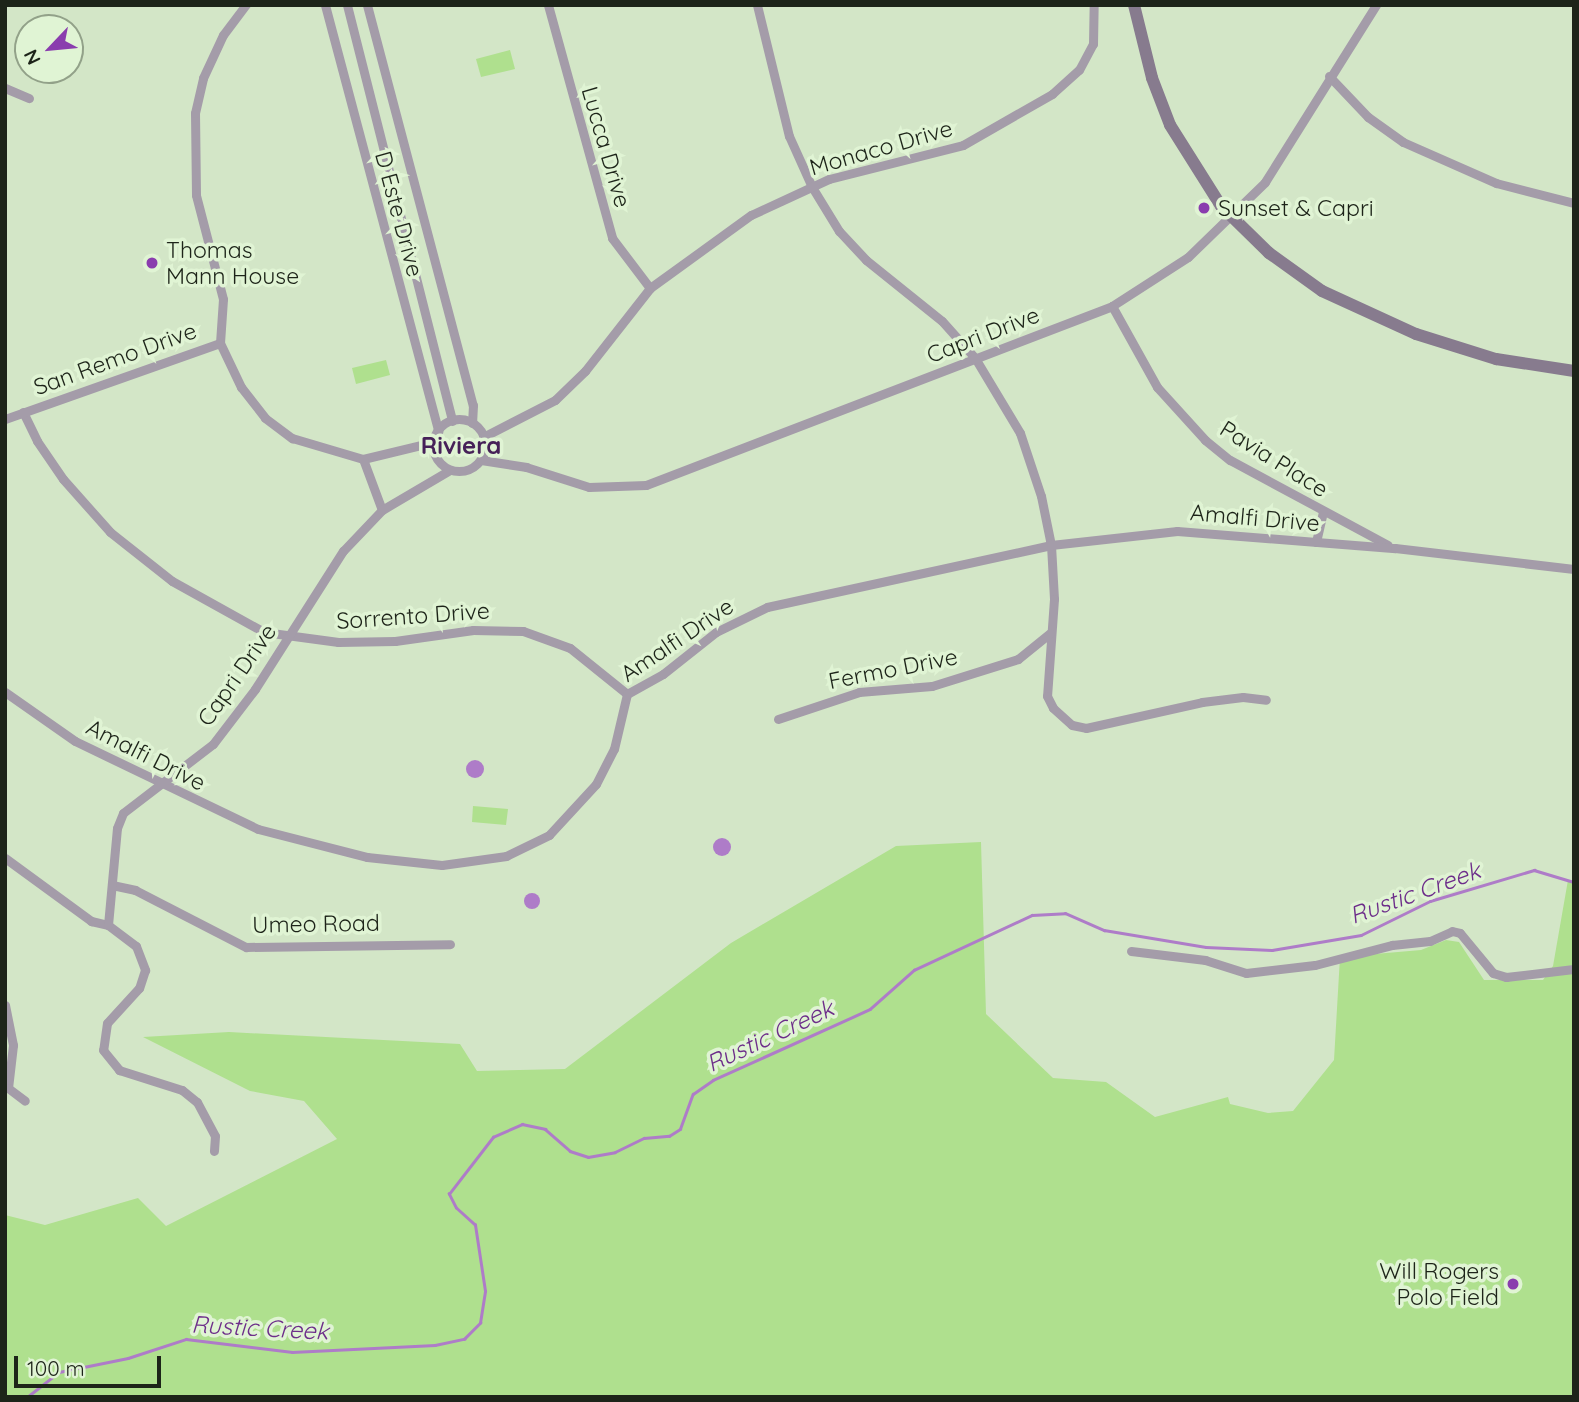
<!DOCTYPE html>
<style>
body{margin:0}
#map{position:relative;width:1579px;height:1402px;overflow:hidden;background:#d3e6c7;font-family:Quicksand,sans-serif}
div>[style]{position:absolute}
.green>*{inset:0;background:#afe08e}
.water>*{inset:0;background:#ae7cc8}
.round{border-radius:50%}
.stream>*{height:2.5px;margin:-1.25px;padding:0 1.25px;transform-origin:1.25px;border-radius:1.25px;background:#ae7cc8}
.street>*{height:9px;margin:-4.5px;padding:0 4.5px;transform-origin:4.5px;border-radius:4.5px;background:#a49ca9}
.street>.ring{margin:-4.5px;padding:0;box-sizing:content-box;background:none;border:9px solid #a49ca9;border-radius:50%}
.secondary>*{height:12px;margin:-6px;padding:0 6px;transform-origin:6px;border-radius:6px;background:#877b8e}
.dots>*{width:19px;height:19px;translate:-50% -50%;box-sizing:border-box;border:4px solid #e0f4d4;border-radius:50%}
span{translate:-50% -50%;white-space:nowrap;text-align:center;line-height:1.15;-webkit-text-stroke:7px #e0f4d4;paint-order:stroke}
.street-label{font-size:23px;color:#1d2419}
.poi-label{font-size:23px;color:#1d2419}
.left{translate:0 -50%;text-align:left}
.right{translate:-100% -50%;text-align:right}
.neighbourhood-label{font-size:24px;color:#462158;font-weight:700}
.water-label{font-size:24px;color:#6d2e8a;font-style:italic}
.frame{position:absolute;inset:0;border:7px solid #1d2419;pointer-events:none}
.north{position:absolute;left:14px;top:14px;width:70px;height:70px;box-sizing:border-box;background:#e0f4d4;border:2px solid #92a189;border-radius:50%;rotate:244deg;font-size:19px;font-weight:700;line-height:28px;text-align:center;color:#1d2419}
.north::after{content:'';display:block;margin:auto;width:24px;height:32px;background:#8a3dae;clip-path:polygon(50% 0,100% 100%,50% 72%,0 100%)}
.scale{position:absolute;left:14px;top:1356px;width:147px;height:32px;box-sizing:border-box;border:4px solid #1d2419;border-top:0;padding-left:9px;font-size:21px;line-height:24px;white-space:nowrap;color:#1d2419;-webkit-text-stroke:5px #e0f4d4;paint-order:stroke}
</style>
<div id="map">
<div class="green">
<div style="clip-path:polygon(510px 50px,515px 69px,481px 77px,476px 59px)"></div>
<div style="clip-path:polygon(386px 360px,390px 375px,356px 384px,352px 368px)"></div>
<div style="clip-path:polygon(473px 806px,508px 809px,506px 825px,472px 822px)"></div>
<div style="clip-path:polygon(981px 842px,986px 1014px,1053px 1078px,1106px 1082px,1155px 1117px,1228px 1097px,1230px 1104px,1268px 1113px,1293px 1111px,1334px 1060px,1340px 957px,1421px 950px,1446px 940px,1459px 942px,1484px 980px,1543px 980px,1553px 966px,1568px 880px,1574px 882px,1574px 1397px,5px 1397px,5px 1215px,45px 1225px,138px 1198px,166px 1226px,337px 1139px,304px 1101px,250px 1091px,143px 1037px,229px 1032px,460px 1044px,477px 1071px,565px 1069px,731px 943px,896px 846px)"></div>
</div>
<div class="water">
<div class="round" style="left:466px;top:760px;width:18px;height:18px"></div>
<div class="round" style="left:713px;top:838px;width:18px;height:18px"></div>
<div class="round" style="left:524px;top:893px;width:16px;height:16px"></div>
</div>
<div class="stream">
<div style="left:27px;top:1397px;width:41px;rotate:-38deg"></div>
<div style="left:59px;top:1372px;width:70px;rotate:-11.5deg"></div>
<div style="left:128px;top:1358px;width:61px;rotate:-18.1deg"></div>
<div style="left:186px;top:1339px;width:107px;rotate:7deg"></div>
<div style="left:292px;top:1352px;width:143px;rotate:-2.8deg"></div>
<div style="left:435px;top:1345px;width:30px;rotate:-12deg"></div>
<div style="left:464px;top:1339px;width:23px;rotate:-45deg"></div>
<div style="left:480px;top:1323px;width:32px;rotate:-81deg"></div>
<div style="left:485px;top:1291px;width:67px;rotate:-98.6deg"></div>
<div style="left:475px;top:1225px;width:25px;rotate:-138deg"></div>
<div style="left:456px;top:1208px;width:16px;rotate:-117deg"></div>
<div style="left:449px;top:1194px;width:72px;rotate:-52.3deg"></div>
<div style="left:493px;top:1137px;width:32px;rotate:-24deg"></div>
<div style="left:522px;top:1124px;width:24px;rotate:12deg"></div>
<div style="left:545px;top:1129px;width:33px;rotate:41deg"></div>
<div style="left:570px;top:1151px;width:19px;rotate:18deg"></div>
<div style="left:588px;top:1157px;width:27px;rotate:-10deg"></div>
<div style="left:615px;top:1152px;width:32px;rotate:-26deg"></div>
<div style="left:644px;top:1138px;width:25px;rotate:-5deg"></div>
<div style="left:669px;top:1136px;width:13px;rotate:-32deg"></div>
<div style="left:680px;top:1129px;width:37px;rotate:-70deg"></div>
<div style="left:693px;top:1094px;width:24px;rotate:-35deg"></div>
<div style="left:713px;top:1080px;width:172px;rotate:-24.3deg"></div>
<div style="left:870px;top:1009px;width:59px;rotate:-41.6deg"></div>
<div style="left:914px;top:970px;width:130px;rotate:-25deg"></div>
<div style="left:1032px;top:915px;width:33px;rotate:-3deg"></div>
<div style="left:1065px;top:913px;width:43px;rotate:23.6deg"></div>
<div style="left:1104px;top:930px;width:103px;rotate:9.5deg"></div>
<div style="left:1206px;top:947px;width:66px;rotate:2.6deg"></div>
<div style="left:1272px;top:950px;width:90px;rotate:-9.6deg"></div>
<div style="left:1361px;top:935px;width:77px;rotate:-26.2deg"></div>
<div style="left:1430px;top:901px;width:109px;rotate:-16.6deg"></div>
<div style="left:1534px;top:870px;width:42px;rotate:16.7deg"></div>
</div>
<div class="street">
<div style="left:325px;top:5px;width:441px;rotate:75.1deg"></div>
<div style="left:347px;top:5px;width:429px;rotate:75.8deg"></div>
<div style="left:367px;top:5px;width:414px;rotate:75.2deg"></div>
<div style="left:473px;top:405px;width:18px;rotate:93deg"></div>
<div style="left:548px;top:5px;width:242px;rotate:74.6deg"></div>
<div style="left:612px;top:238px;width:63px;rotate:52.8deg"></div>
<div style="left:757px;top:5px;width:135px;rotate:76.3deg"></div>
<div style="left:789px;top:136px;width:56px;rotate:65.7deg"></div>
<div style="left:812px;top:187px;width:52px;rotate:58.5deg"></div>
<div style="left:839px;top:231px;width:40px;rotate:47deg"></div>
<div style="left:866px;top:260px;width:97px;rotate:38.8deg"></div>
<div style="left:942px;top:321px;width:50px;rotate:48.3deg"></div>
<div style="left:975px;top:358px;width:87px;rotate:59deg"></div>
<div style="left:1020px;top:433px;width:66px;rotate:71.6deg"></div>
<div style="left:1041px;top:496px;width:50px;rotate:78.5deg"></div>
<div style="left:1051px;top:545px;width:54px;rotate:86.8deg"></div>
<div style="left:1054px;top:599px;width:97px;rotate:94.1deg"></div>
<div style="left:1047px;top:696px;width:13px;rotate:63deg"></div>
<div style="left:1053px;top:708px;width:25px;rotate:42deg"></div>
<div style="left:1072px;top:725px;width:14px;rotate:12deg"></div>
<div style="left:1086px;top:728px;width:119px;rotate:-12.6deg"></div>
<div style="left:1202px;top:702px;width:41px;rotate:-7deg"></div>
<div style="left:1243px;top:697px;width:23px;rotate:7deg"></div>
<div style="left:1329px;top:76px;width:57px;rotate:46.4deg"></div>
<div style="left:1368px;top:117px;width:43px;rotate:35.5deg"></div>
<div style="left:1403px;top:142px;width:102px;rotate:23.8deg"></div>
<div style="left:1496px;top:183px;width:81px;rotate:14.4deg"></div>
<div style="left:5px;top:88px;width:26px;rotate:23deg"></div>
<div style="left:1112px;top:306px;width:93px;rotate:60.9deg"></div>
<div style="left:1157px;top:387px;width:72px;rotate:47.8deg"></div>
<div style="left:1205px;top:440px;width:32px;rotate:39deg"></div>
<div style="left:1230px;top:460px;width:179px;rotate:28.3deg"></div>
<div style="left:220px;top:343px;width:44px;rotate:-86.1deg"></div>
<div style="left:223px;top:299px;width:107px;rotate:-104.6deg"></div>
<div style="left:196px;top:195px;width:82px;rotate:-90.7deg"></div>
<div style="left:195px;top:113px;width:36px;rotate:-77deg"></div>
<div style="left:203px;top:78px;width:47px;rotate:-65.1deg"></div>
<div style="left:223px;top:35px;width:38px;rotate:-53deg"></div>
<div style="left:220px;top:343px;width:49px;rotate:64.5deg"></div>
<div style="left:241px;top:387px;width:39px;rotate:52deg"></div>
<div style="left:265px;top:418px;width:34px;rotate:37deg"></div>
<div style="left:292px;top:438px;width:74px;rotate:16.5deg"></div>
<div style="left:363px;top:459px;width:73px;rotate:-13.5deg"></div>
<div style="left:23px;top:412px;width:32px;rotate:64deg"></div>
<div style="left:37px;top:441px;width:46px;rotate:55.6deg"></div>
<div style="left:63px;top:479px;width:71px;rotate:48.4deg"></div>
<div style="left:110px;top:532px;width:79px;rotate:38.3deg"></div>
<div style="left:172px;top:581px;width:105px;rotate:29deg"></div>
<div style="left:264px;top:632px;width:75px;rotate:7.7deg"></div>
<div style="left:338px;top:642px;width:57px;rotate:-1deg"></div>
<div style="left:395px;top:641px;width:79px;rotate:-8deg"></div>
<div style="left:473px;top:630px;width:50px;rotate:1.1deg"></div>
<div style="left:523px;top:631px;width:50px;rotate:19.9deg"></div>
<div style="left:570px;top:648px;width:73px;rotate:38.9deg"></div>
<div style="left:5px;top:419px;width:228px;rotate:-19.5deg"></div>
<div class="ring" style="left:433px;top:419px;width:43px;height:43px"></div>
<div style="left:483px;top:437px;width:81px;rotate:-27.2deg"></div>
<div style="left:555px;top:400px;width:42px;rotate:-44deg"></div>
<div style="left:585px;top:371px;width:105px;rotate:-51.9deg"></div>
<div style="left:650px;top:288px;width:125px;rotate:-35.9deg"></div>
<div style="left:751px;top:215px;width:86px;rotate:-24.8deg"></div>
<div style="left:829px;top:179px;width:138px;rotate:-14.2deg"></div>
<div style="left:963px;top:145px;width:103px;rotate:-29.8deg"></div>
<div style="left:1052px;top:94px;width:36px;rotate:-42deg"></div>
<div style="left:1079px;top:70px;width:30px;rotate:-62deg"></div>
<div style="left:1093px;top:44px;width:39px;rotate:-89deg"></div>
<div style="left:363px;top:459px;width:54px;rotate:69.6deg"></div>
<div style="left:481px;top:460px;width:46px;rotate:8.8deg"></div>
<div style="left:526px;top:467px;width:66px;rotate:17.6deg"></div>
<div style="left:589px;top:487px;width:57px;rotate:-2deg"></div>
<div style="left:646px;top:485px;width:499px;rotate:-21deg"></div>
<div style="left:1112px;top:306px;width:90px;rotate:-32.8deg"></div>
<div style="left:1188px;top:257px;width:107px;rotate:-44.2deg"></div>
<div style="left:1265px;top:182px;width:209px;rotate:-57.9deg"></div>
<div style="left:1316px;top:542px;width:31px;rotate:-77deg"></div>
<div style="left:5px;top:692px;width:85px;rotate:35deg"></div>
<div style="left:75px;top:741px;width:203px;rotate:25.7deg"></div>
<div style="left:258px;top:829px;width:113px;rotate:14.4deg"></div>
<div style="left:367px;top:857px;width:75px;rotate:6.1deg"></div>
<div style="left:442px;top:865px;width:65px;rotate:-8deg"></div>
<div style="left:506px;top:856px;width:48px;rotate:-26deg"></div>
<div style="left:549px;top:835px;width:69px;rotate:-47.3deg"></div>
<div style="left:596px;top:784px;width:39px;rotate:-63deg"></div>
<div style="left:614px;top:749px;width:57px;rotate:-76.7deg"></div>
<div style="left:627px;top:694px;width:41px;rotate:-29.1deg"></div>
<div style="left:663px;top:674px;width:68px;rotate:-38.4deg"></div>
<div style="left:716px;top:632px;width:57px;rotate:-26.1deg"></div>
<div style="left:767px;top:607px;width:291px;rotate:-12.3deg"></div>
<div style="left:1051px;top:545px;width:127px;rotate:-6.3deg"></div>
<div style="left:1177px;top:531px;width:219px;rotate:4.5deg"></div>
<div style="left:1395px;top:548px;width:180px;rotate:6.7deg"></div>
<div style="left:778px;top:719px;width:85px;rotate:-18.4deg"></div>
<div style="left:859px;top:692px;width:73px;rotate:-4.7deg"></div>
<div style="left:932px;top:686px;width:90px;rotate:-17.4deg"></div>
<div style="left:1018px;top:659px;width:41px;rotate:-39.1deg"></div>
<div style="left:5px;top:858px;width:107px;rotate:36.2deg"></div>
<div style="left:91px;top:921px;width:17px;rotate:13deg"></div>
<div style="left:108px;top:925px;width:35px;rotate:37deg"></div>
<div style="left:136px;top:946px;width:26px;rotate:69deg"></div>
<div style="left:145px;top:970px;width:19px;rotate:108deg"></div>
<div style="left:139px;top:988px;width:47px;rotate:132.4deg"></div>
<div style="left:107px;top:1023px;width:27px;rotate:98deg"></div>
<div style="left:103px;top:1050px;width:26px;rotate:51deg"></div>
<div style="left:119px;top:1070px;width:66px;rotate:17.6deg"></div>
<div style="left:182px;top:1090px;width:19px;rotate:39deg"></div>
<div style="left:197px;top:1102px;width:38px;rotate:62deg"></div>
<div style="left:215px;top:1136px;width:15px;rotate:94deg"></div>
<div style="left:112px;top:885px;width:24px;rotate:12deg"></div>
<div style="left:135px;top:890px;width:125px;rotate:27.2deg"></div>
<div style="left:246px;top:947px;width:204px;rotate:-0.8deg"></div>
<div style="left:108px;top:925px;width:97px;rotate:-84.7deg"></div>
<div style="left:117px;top:828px;width:16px;rotate:-68deg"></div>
<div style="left:123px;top:813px;width:113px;rotate:-37.5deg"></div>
<div style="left:213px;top:744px;width:69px;rotate:-52.6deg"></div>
<div style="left:255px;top:689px;width:164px;rotate:-57.5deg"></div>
<div style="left:343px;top:551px;width:57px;rotate:-46.4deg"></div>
<div style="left:382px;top:510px;width:79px;rotate:-30.5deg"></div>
<div style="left:1131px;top:951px;width:75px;rotate:6.9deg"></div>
<div style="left:1205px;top:960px;width:43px;rotate:17.6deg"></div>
<div style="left:1246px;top:973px;width:69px;rotate:-6.6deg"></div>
<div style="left:1315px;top:965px;width:80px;rotate:-14.6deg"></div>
<div style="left:1392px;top:945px;width:38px;rotate:-6deg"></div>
<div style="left:1430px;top:941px;width:24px;rotate:-24deg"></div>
<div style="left:1452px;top:931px;width:8px;rotate:14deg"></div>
<div style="left:1460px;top:933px;width:52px;rotate:50.5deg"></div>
<div style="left:1493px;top:973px;width:14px;rotate:17deg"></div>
<div style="left:1506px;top:977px;width:68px;rotate:-6.7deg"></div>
<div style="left:5px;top:1005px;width:41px;rotate:78.7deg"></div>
<div style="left:13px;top:1045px;width:43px;rotate:96.6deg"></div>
<div style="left:8px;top:1088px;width:21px;rotate:37deg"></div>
</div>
<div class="secondary">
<div style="left:1134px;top:5px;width:75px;rotate:76.1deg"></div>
<div style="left:1152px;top:78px;width:50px;rotate:69deg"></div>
<div style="left:1170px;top:125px;width:96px;rotate:57.8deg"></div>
<div style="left:1221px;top:206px;width:67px;rotate:44.4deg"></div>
<div style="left:1269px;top:253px;width:65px;rotate:35.6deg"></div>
<div style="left:1322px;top:291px;width:103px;rotate:24.6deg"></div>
<div style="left:1416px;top:334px;width:84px;rotate:17.4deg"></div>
<div style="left:1496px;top:359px;width:79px;rotate:8.7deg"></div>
</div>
<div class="dots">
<div style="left:1204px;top:208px;background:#8a3dae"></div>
<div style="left:152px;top:263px;background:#8a3dae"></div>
<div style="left:1513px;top:1284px;background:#8a3dae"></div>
</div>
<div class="street-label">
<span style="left:606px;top:147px;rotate:74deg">Lucca Drive</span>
<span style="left:881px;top:148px;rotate:-16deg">Monaco Drive</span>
<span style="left:399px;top:214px;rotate:75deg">D Este Drive</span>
<span style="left:983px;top:335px;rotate:-21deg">Capri Drive</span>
<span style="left:115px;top:359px;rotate:-20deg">San Remo Drive</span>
<span style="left:1274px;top:459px;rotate:32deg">Pavia Place</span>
<span style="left:1255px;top:518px;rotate:5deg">Amalfi Drive</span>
<span style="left:413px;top:616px;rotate:-4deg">Sorrento Drive</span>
<span style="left:677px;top:640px;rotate:-34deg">Amalfi Drive</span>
<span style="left:893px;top:669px;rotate:-11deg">Fermo Drive</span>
<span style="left:237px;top:675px;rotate:-55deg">Capri Drive</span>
<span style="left:146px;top:755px;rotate:27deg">Amalfi Drive</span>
<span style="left:316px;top:924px;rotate:-1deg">Umeo Road</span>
</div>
<div class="poi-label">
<span class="left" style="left:1218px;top:208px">Sunset &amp; Capri</span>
<span class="left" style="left:166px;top:263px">Thomas<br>Mann House</span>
<span class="right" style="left:1499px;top:1284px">Will Rogers<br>Polo Field</span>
</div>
<div class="neighbourhood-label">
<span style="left:461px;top:446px">Riviera</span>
</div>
<div class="water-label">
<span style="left:1415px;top:893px;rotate:-20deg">Rustic Creek</span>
<span style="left:770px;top:1036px;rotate:-25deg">Rustic Creek</span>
<span style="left:260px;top:1328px;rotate:3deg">Rustic Creek</span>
</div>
<div class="frame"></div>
<div class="north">N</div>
<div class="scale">100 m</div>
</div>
